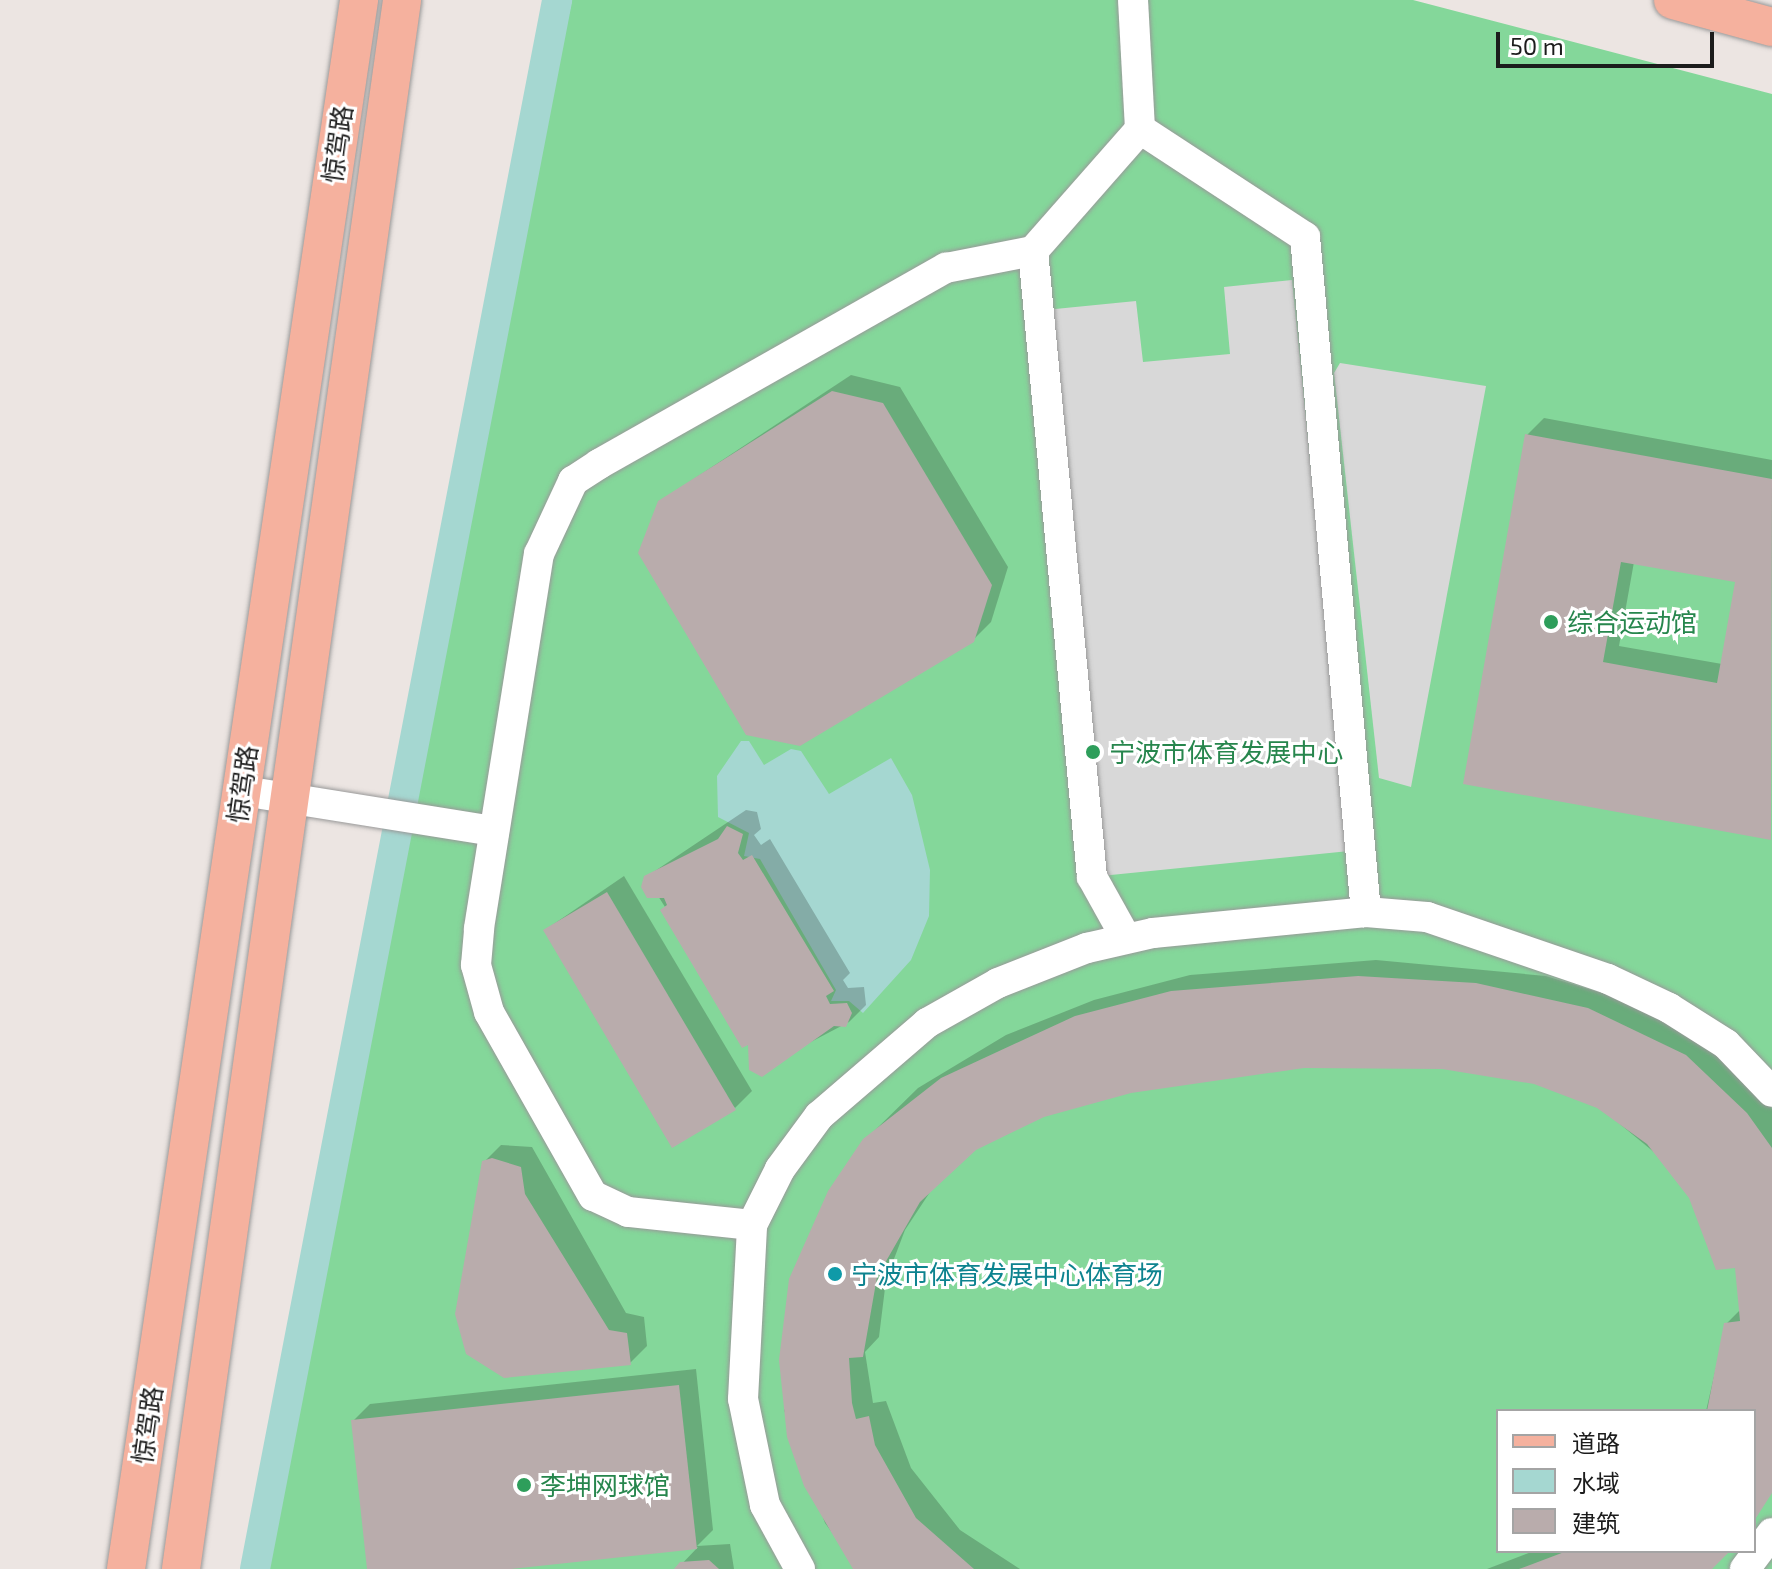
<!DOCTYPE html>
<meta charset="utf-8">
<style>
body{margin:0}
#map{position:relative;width:1772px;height:1569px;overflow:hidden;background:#ece5e2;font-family:"Exo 2","Noto Sans SC",sans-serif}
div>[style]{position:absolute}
.pitch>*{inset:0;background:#84d79a}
.parking>*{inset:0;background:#d8d8d8}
.water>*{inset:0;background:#a5d7d1}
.shadow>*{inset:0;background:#0003}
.canal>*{height:30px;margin:-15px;padding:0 15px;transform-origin:15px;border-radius:15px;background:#a5d7d1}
.building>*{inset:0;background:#b9acac}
.roads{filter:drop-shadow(0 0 2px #999) drop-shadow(0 0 2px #999)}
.minor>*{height:30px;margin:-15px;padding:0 15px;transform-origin:15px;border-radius:15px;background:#fff}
.major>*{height:38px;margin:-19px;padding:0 19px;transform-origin:19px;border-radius:19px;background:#f5b19e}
.dots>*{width:22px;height:22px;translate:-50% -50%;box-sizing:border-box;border:4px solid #fff;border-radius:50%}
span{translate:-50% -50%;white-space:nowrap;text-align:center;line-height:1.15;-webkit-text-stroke:6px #fff;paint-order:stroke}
.street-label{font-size:26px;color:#1c1c1c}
.leisure-label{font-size:26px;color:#27864d}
.left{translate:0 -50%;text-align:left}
.culture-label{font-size:26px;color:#0d838f}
.legend{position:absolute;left:1496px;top:1409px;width:260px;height:144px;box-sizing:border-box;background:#fff;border:2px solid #a4a4a4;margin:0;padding:10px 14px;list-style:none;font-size:24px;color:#1c1c1c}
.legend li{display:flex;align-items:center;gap:16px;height:40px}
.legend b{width:40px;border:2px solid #a4a4a4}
.scale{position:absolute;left:1496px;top:32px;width:218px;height:36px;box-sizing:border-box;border:4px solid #1c1c1c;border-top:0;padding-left:10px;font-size:24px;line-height:28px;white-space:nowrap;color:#1c1c1c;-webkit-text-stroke:6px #fff;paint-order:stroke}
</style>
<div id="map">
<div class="pitch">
<div style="clip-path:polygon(evenodd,572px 0,1413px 0,1772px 94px,1772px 1569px,242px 1569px,572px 0,1498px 1411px,1754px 1411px,1754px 1551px,1498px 1551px,1498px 1411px)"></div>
</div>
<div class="parking">
<div style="clip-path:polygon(1292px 280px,1349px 851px,1101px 876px,1045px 310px,1136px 301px,1143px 362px,1230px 354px,1224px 287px)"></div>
<div style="clip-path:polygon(1340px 363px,1486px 386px,1411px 787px,1379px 778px,1334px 373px)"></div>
</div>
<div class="water">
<div style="clip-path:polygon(741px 741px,749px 741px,764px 765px,791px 749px,801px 751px,829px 794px,891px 758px,912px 795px,930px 870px,929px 916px,911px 960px,863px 1013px,849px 1001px,831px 1001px,836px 990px,760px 859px,744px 856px,749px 833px,718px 817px,717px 776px)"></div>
</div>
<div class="shadow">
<div style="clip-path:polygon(851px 375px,900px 387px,1008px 567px,991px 622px,973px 640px,659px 502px)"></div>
<div style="clip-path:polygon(evenodd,1544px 418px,1772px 460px,1770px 838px,1465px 783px,1527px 435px,1544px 418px,1634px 562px,1737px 580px,1722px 664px,1619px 646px,1634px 562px)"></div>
<div style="clip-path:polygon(746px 810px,757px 812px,761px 829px,754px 835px,761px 845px,770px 839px,850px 973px,843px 980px,848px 988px,864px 987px,866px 1005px,849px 1022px,784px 1056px,750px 1041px,646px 877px)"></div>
<div style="clip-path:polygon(624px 876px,752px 1091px,735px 1108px,545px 930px)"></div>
<div style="clip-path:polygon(1376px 960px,1546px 976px,1641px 1005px,1704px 1039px,1764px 1096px,1772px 1109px,1772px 1492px,1754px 1519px,1754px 1411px,1706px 1411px,1726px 1324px,1741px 1309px,1737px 1266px,1672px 1167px,1598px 1106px,1535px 1082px,1443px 1067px,1304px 1066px,1130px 1091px,1043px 1115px,975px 1148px,934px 1186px,905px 1230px,886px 1280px,879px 1337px,865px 1352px,873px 1403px,886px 1401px,911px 1468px,960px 1530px,1020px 1569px,859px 1569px,825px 1523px,784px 1410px,864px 1141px,918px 1088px,1006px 1035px,1094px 1000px,1190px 975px)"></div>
<div style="clip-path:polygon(501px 1145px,532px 1147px,626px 1313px,644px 1317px,647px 1346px,630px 1363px,484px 1162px)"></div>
<div style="clip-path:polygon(696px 1369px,713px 1530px,697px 1546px,730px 1544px,734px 1569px,677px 1569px,698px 1547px,492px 1569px,369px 1569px,353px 1421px,370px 1404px)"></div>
<div style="clip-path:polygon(1534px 1551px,1729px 1551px,1708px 1569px,1487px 1569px)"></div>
</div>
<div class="canal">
<div style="left:255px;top:1569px;width:1598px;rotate:-79.1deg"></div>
</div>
<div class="building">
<div style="clip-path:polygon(832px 391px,883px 403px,992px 585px,974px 642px,800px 746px,746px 735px,638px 553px,658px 501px)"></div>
<div style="clip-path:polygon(evenodd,1525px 434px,1772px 479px,1771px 840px,1463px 784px,1525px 434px,1621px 562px,1735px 582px,1717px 683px,1603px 662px,1621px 562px)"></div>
<div style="clip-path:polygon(727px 826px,743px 834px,738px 853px,743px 860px,752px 855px,834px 991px,826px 996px,830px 1004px,847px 1003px,852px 1013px,846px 1027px,834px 1026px,762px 1077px,749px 1070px,748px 1045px,742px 1048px,660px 910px,667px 905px,664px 898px,647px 898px,641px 887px,644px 876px,718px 839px)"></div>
<div style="clip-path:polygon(607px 892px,736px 1110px,672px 1148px,543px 930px)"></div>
<div style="clip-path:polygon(1358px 976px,1476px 983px,1588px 1008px,1686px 1055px,1747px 1113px,1772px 1148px,1772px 1493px,1754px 1521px,1754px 1411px,1707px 1411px,1724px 1323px,1740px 1321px,1735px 1268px,1716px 1270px,1689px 1198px,1647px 1144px,1597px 1108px,1534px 1084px,1442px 1069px,1304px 1068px,1131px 1093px,1044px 1117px,976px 1150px,920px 1202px,877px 1277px,863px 1357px,849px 1358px,852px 1403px,856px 1419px,869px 1416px,875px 1445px,916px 1518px,974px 1569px,853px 1569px,804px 1486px,787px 1437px,779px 1360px,789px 1279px,828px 1191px,863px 1139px,941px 1078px,1075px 1016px,1171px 991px)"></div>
<div style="clip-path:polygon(492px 1158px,521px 1167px,525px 1194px,609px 1330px,627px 1333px,631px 1365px,504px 1378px,466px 1354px,455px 1314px,482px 1161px)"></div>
<div style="clip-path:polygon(679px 1385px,697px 1549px,511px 1569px,367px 1569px,351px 1420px)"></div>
<div style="clip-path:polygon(1567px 1551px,1730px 1551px,1712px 1569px,1519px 1569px)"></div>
<div style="clip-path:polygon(709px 1560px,719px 1569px,674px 1569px,680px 1562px)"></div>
</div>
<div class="roads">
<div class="minor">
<div style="left:1140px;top:129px;width:197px;rotate:33.2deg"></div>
<div style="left:1305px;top:237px;width:678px;rotate:84.84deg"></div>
<div style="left:262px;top:794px;width:235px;rotate:9.1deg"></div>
<div style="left:1126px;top:938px;width:70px;rotate:-119.1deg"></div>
<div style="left:1092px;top:877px;width:629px;rotate:-95.38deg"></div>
<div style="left:1033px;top:251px;width:162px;rotate:-48.7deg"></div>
<div style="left:1140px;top:129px;width:129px;rotate:-93.1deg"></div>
<div style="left:752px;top:1225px;width:125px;rotate:-174deg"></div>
<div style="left:628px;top:1212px;width:38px;rotate:-155deg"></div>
<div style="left:593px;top:1196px;width:211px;rotate:-119.5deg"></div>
<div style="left:489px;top:1012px;width:49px;rotate:-105.5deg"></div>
<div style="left:476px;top:965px;width:37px;rotate:-85deg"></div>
<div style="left:479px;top:928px;width:379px;rotate:-80.9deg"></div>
<div style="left:539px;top:554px;width:81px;rotate:-65deg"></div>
<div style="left:573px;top:481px;width:31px;rotate:-33deg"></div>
<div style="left:599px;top:464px;width:399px;rotate:-29.5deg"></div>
<div style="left:946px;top:268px;width:89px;rotate:-11.1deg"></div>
<div style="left:800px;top:1569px;width:73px;rotate:-118.7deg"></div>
<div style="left:765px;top:1505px;width:108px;rotate:-101.7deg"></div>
<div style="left:743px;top:1399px;width:174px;rotate:-87deg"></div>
<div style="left:752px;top:1225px;width:63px;rotate:-63.4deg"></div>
<div style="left:780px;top:1169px;width:66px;rotate:-53.7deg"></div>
<div style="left:819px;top:1116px;width:143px;rotate:-40.7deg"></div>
<div style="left:927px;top:1023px;width:81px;rotate:-29.4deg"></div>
<div style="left:998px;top:983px;width:96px;rotate:-21.5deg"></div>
<div style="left:1087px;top:948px;width:68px;rotate:-12.8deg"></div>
<div style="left:1153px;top:933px;width:214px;rotate:-5.6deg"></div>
<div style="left:1366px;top:912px;width:61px;rotate:4.7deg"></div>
<div style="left:1427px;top:917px;width:191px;rotate:18.9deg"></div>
<div style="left:1608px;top:979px;width:68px;rotate:25.4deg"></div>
<div style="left:1669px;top:1008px;width:67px;rotate:32.3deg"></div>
<div style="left:1726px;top:1044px;width:66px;rotate:46.2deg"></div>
<div style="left:1745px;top:1569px;width:45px;rotate:-53.1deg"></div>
</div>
<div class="major">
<div style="left:1673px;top:0;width:103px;rotate:15.3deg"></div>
<div style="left:126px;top:1569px;width:1586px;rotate:-81.55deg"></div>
<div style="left:181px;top:1569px;width:1584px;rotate:-81.98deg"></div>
</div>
</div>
<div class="dots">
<div style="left:1551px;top:622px;background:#2e9e5b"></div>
<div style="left:1093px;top:752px;background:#2e9e5b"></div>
<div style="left:835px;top:1274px;background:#0f9aa8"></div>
<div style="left:524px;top:1485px;background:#2e9e5b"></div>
</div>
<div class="street-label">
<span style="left:337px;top:144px;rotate:-82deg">惊驾路</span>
<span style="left:242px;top:784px;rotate:-82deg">惊驾路</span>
<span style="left:147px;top:1425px;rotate:-82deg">惊驾路</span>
</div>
<div class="leisure-label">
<span class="left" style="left:1567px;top:622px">综合运动馆</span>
<span class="left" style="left:1109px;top:752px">宁波市体育发展中心</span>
<span class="left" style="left:540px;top:1485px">李坤网球馆</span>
</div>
<div class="culture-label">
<span class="left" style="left:851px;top:1274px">宁波市体育发展中心体育场</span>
</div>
<ul class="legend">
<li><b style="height:10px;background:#f5b19e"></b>道路</li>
<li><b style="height:22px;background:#a5d7d1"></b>水域</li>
<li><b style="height:22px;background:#b9acac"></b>建筑</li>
</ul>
<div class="scale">50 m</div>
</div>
